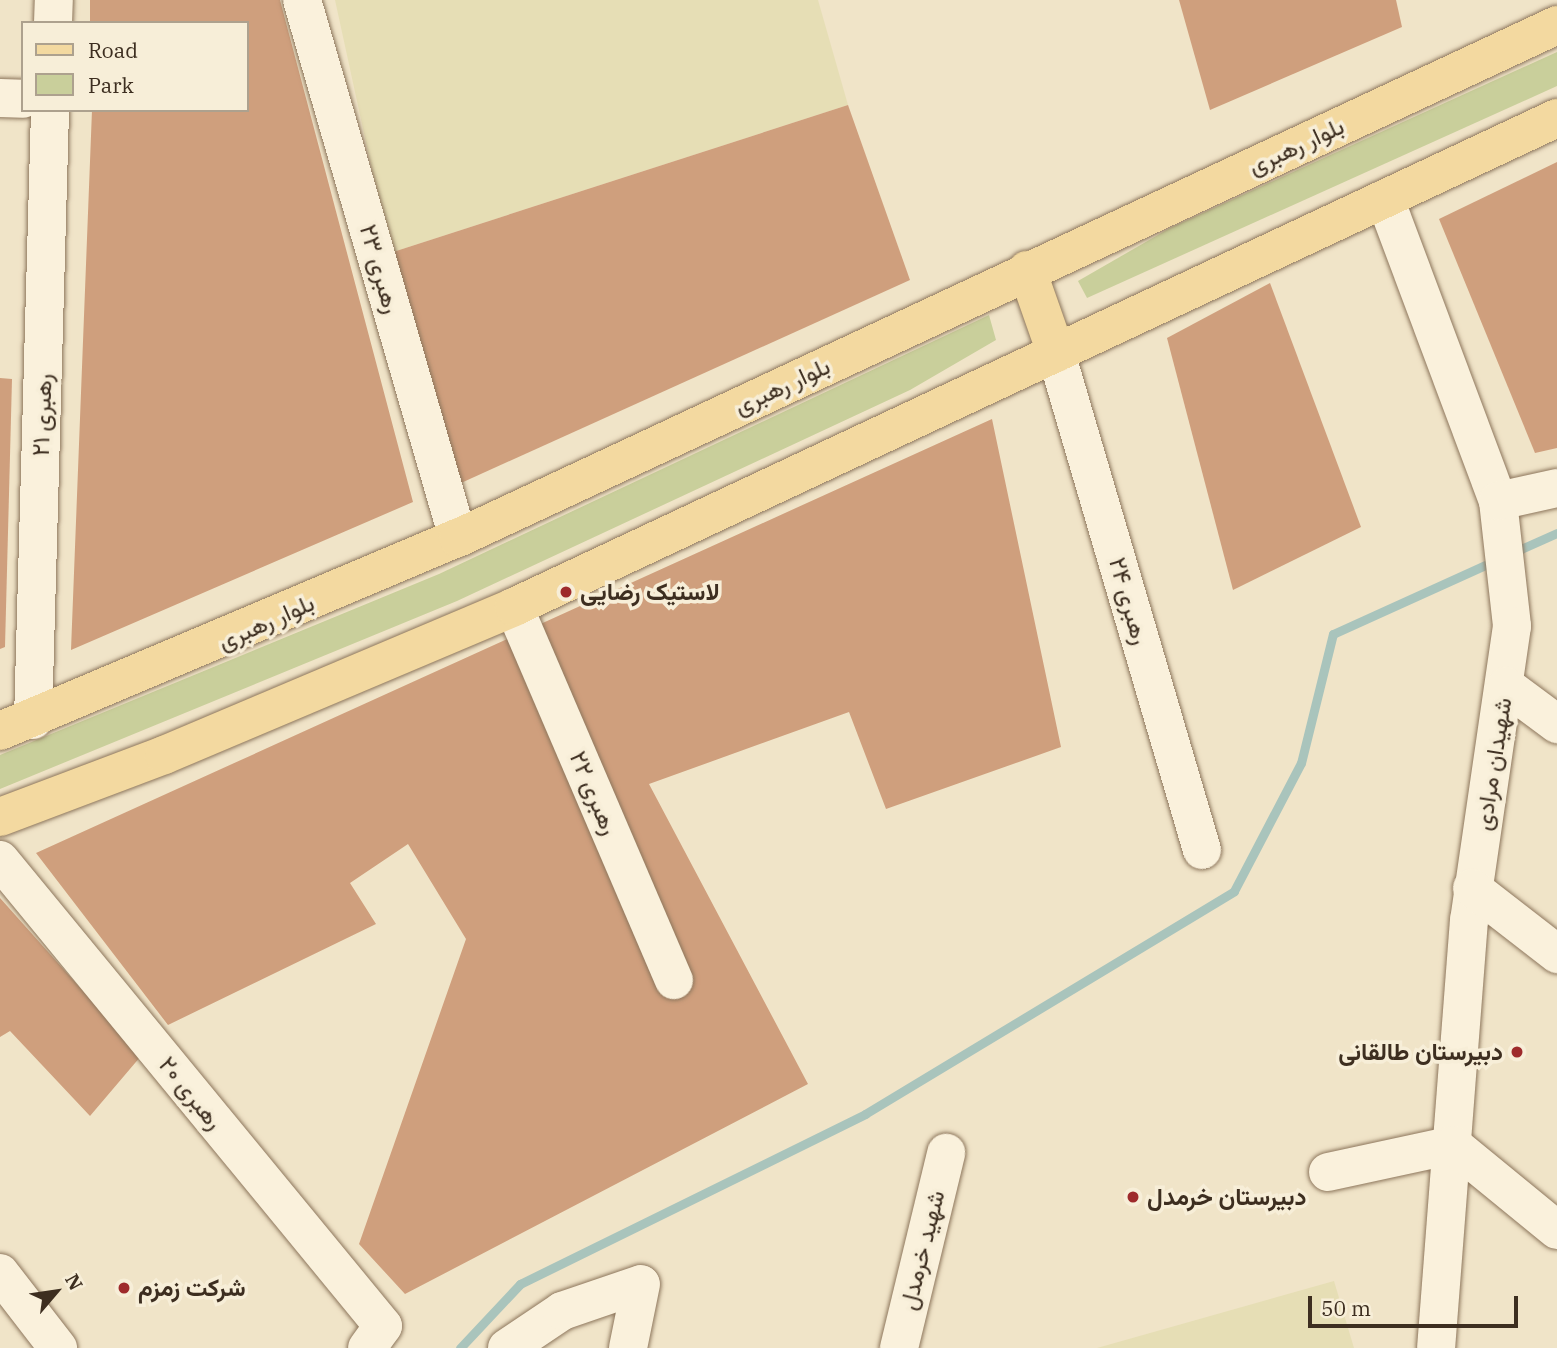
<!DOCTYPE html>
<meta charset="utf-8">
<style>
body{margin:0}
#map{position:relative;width:1557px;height:1348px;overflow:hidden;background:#f0e4c8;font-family:"IBM Plex Serif",Vazirmatn,serif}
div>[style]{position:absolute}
.farmland>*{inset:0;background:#e6deb5}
.green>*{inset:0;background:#c9cf9b}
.stream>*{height:9px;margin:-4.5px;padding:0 4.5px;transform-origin:4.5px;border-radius:4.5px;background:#a9c4bc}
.building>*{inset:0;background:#cf9f7d}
.roads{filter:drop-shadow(0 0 2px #8d765c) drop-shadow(0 0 2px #8d765c)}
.minor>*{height:38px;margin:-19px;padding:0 19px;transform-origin:19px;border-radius:19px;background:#faf1dc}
.major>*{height:38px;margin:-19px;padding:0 19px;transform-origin:19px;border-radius:19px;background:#f3d9a0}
.dots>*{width:19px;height:19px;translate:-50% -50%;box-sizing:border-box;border:4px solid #f7eed8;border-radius:50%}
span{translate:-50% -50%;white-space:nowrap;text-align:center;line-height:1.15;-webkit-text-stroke:7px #f7eed8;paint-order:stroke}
.street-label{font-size:24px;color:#3d2e20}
.poi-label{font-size:24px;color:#3d2e20;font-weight:700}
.left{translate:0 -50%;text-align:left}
.right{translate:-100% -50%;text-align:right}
.legend{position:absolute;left:21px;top:21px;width:228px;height:91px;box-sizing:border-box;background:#f7eed8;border:2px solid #ada18e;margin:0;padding:9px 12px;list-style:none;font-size:21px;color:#3d2e20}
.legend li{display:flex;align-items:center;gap:14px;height:35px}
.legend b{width:35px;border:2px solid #ada18e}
.north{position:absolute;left:21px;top:1257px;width:70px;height:70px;-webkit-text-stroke:5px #f7eed8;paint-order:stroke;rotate:61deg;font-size:19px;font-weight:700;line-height:28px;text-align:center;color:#3d2e20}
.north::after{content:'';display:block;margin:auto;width:24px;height:32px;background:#3d2e20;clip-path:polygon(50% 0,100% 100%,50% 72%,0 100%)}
.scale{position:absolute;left:1308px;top:1296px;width:210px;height:32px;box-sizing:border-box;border:4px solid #3d2e20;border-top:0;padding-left:9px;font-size:21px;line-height:24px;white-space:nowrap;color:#3d2e20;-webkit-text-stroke:5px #f7eed8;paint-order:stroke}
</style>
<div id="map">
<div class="farmland">
<div style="clip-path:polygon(335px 0,818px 0,848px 105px,390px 253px)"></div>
<div style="clip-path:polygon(1334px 1281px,1354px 1348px,1097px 1348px)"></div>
</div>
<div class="green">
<div style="clip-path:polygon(1557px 52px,1557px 86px,1087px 298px,1078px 281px,1170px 228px)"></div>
<div style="clip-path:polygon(989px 315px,996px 340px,910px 390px,457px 601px,0 789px,0 755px,439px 574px)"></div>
</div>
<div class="stream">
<div style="left:1512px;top:553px;width:49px;rotate:-24deg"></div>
<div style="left:460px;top:1348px;width:88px;rotate:-46.8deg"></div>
<div style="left:520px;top:1284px;width:385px;rotate:-26.2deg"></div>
<div style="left:865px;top:1114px;width:431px;rotate:-31.1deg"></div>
<div style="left:1234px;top:891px;width:144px;rotate:-62.4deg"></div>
<div style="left:1301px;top:763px;width:133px;rotate:-76.1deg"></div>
<div style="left:1333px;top:634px;width:179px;rotate:-24.4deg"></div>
</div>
<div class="building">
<div style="clip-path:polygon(90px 0,280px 0,413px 502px,71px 650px,92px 110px,247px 110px,247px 23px,90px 23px)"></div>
<div style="clip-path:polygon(1179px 0,1396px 0,1402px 27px,1210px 110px)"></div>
<div style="clip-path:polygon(848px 105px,910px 280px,450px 488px,390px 253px)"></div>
<div style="clip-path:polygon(1557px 162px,1557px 448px,1535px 453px,1439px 219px)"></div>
<div style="clip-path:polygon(1270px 283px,1361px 527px,1233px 590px,1167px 338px)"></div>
<div style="clip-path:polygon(0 378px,12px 379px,5px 647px,0 649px)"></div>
<div style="clip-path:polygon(992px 419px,1061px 747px,886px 809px,849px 712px,649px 784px,808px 1084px,405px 1294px,359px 1244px,466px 939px,408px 844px,350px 883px,376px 924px,168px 1025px,36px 853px)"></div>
<div style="clip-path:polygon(0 898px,141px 1056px,90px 1116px,10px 1031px,0 1037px)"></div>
</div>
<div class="roads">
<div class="minor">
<div style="left:302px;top:0;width:560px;rotate:73.83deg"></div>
<div style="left:53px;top:23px;width:23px;rotate:-88deg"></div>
<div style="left:0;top:98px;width:23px;rotate:2deg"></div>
<div style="left:1385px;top:199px;width:322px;rotate:69.5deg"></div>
<div style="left:1498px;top:501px;width:126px;rotate:83.6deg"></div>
<div style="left:1512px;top:626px;width:297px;rotate:98.3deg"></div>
<div style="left:1469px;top:920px;width:429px;rotate:94.4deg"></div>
<div style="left:1056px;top:353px;width:518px;rotate:73.63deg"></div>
<div style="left:1498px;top:501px;width:60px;rotate:-12.4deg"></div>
<div style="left:514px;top:607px;width:406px;rotate:66.8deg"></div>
<div style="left:1506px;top:686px;width:64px;rotate:36.7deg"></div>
<div style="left:33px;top:720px;width:610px;rotate:-88.4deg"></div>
<div style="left:0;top:860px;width:603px;rotate:50.58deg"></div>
<div style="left:383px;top:1326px;width:27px;rotate:126deg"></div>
<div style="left:1472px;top:888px;width:108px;rotate:37.8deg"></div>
<div style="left:1328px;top:1172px;width:128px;rotate:-12.2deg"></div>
<div style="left:1453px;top:1145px;width:134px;rotate:39.3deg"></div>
<div style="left:0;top:1273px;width:95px;rotate:52.3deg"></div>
<div style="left:507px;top:1348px;width:66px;rotate:-33.9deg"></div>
<div style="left:562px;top:1311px;width:83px;rotate:-18.9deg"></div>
<div style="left:628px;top:1348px;width:65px;rotate:-78.5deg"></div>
<div style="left:899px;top:1348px;width:201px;rotate:-76.4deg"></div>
</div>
<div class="major">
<div style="left:1027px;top:270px;width:88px;rotate:70.7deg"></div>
<div style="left:0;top:731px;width:497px;rotate:-22.9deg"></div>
<div style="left:458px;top:538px;width:1213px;rotate:-25.02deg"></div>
<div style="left:0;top:817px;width:175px;rotate:-20.7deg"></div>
<div style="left:164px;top:755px;width:380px;rotate:-22.9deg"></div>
<div style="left:514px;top:607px;width:1152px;rotate:-25.12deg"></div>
</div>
</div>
<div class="dots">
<div style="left:566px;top:592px;background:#9e2a2b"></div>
<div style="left:1517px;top:1052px;background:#9e2a2b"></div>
<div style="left:1133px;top:1197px;background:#9e2a2b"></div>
<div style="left:124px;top:1288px;background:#9e2a2b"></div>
</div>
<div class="street-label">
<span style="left:1296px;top:146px;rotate:-25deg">بلوار رهبری</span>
<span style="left:380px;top:269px;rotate:74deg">رهبری ۲۳</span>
<span style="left:782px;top:386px;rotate:-25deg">بلوار رهبری</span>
<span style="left:42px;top:415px;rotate:-88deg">رهبری ۲۱</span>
<span style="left:1129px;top:601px;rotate:74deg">رهبری ۲۴</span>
<span style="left:266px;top:622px;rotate:-24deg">بلوار رهبری</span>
<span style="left:1493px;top:764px;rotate:-81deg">شهیدان مرادی</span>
<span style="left:594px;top:793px;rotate:67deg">رهبری ۲۲</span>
<span style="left:191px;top:1093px;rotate:51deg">رهبری ۲۰</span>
<span style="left:922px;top:1250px;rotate:-76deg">شهید خرمدل</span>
</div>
<div class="poi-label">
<span class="left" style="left:580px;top:592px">لاستیک رضایی</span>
<span class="right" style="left:1503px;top:1052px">دبیرستان طالقانی</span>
<span class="left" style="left:1147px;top:1197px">دبیرستان خرمدل</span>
<span class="left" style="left:138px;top:1288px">شرکت زمزم</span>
</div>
<ul class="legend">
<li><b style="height:9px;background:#f3d9a0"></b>Road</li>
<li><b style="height:19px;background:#c9cf9b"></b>Park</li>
</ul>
<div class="north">N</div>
<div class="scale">50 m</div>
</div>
